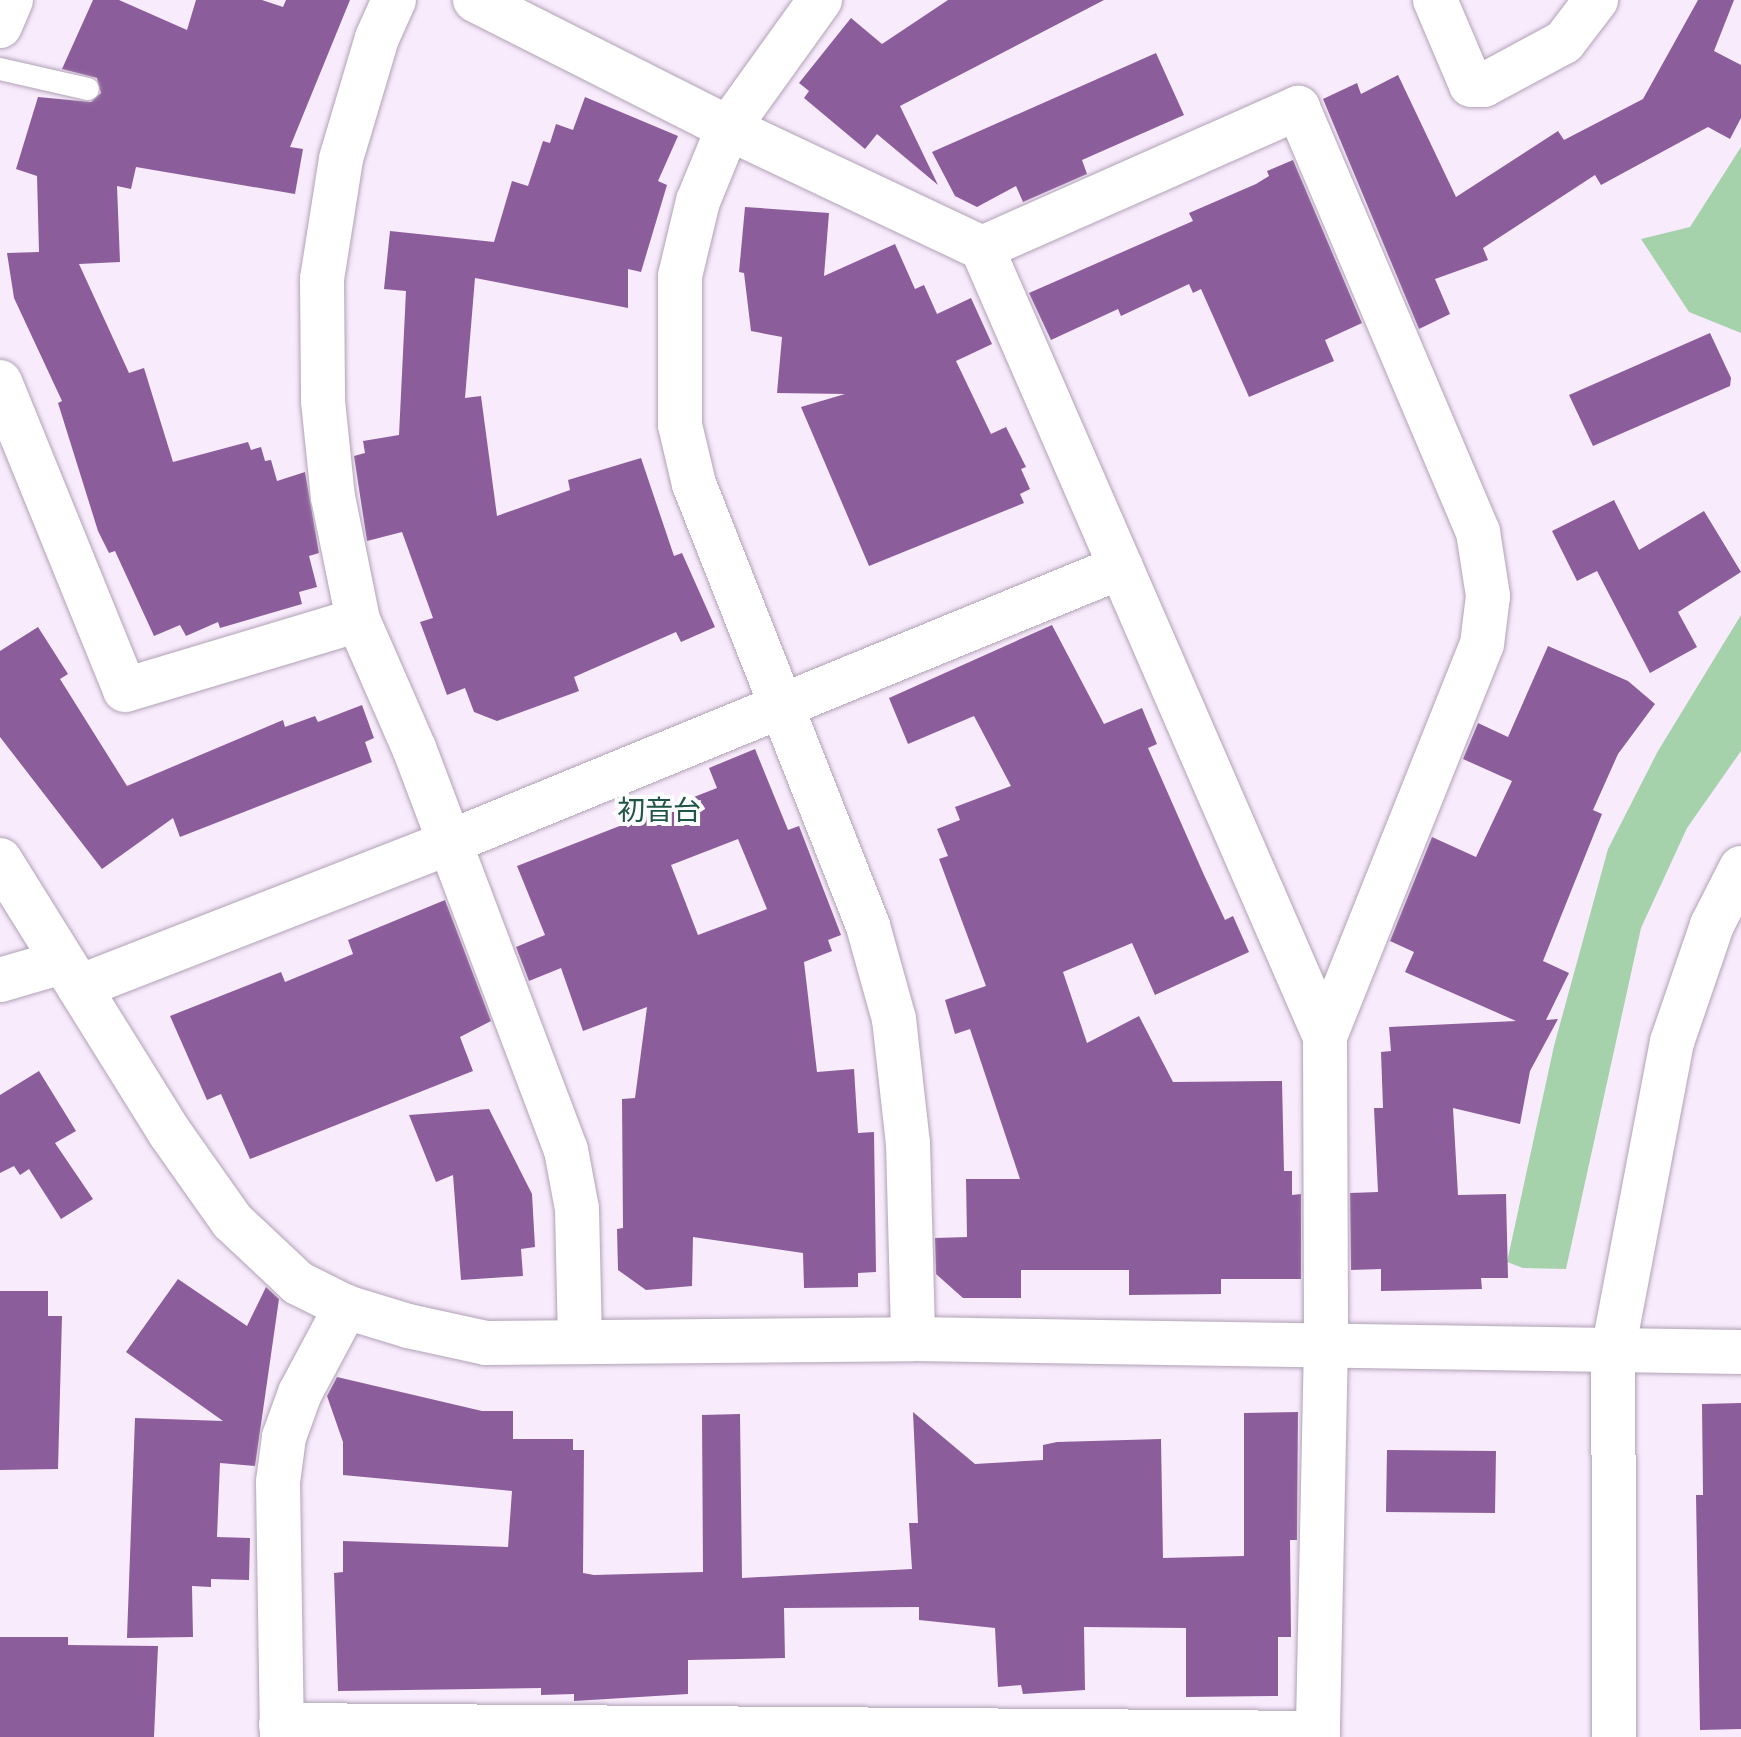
<!DOCTYPE html>
<meta charset="utf-8">
<style>
body{margin:0}
#map{position:relative;width:1741px;height:1737px;overflow:hidden;background:#f8ebfc;font-family:"Alegreya Sans","Noto Sans JP",sans-serif}
div>[style]{position:absolute}
.green>*{inset:0;background:#a5d1ab}
.building>*{inset:0;background:#8c5d9b}
.roads{filter:drop-shadow(0 0 2px #b1a2b6) drop-shadow(0 0 2px #b1a2b6)}
.service>*{height:22px;margin:-11px;padding:0 11px;transform-origin:11px;border-radius:11px;background:#fff}
.minor>*{height:44px;margin:-22px;padding:0 22px;transform-origin:22px;border-radius:22px;background:#fff}
.tertiary>*{height:44px;margin:-22px;padding:0 22px;transform-origin:22px;border-radius:22px;background:#fff}
span{translate:-50% -50%;white-space:nowrap;text-align:center;line-height:1.15;-webkit-text-stroke:8px #fdfdfd;paint-order:stroke}
.quarter-label{font-size:28px;color:#215548}
</style>
<div id="map">
<div class="green">
<div style="clip-path:polygon(1741px 147px,1741px 333px,1689px 312px,1641px 239px,1690px 227px)"></div>
<div style="clip-path:polygon(1741px 615px,1741px 751px,1687px 828px,1641px 928px,1566px 1269px,1523px 1268px,1507px 1262px,1554px 1046px,1608px 849px,1658px 751px)"></div>
</div>
<div class="building">
<div style="clip-path:polygon(93px 0,119px 0,187px 30px,196px 0,262px 0,283px 7px,286px 0,350px 0,290px 147px,303px 149px,295px 194px,136px 167px,131px 189px,117px 186px,120px 262px,79px 264px,129px 373px,144px 368px,173px 462px,248px 442px,251px 450px,261px 447px,265px 461px,271px 460px,277px 481px,305px 472px,319px 553px,309px 556px,317px 587px,299px 592px,302px 604px,220px 628px,218px 622px,186px 636px,180px 625px,154px 636px,115px 551px,109px 553px,98px 531px,58px 403px,62px 401px,14px 298px,7px 253px,39px 252px,37px 176px,16px 169px,38px 97px,91px 102px,101px 93px,97px 78px,62px 69px)"></div>
<div style="clip-path:polygon(948px 0,1104px 0,900px 106px,938px 185px,877px 134px,865px 149px,804px 98px,809px 91px,799px 83px,851px 18px,882px 44px)"></div>
<div style="clip-path:polygon(1698px 0,1734px 0,1714px 51px,1741px 65px,1741px 118px,1730px 139px,1708px 127px,1601px 185px,1595px 175px,1483px 248px,1488px 260px,1435px 279px,1450px 314px,1419px 329px,1323px 99px,1357px 83px,1361px 94px,1398px 75px,1456px 197px,1558px 131px,1564px 140px,1643px 99px)"></div>
<div style="clip-path:polygon(1156px 53px,1184px 115px,1082px 160px,1087px 174px,1023px 202px,1016px 186px,977px 207px,955px 196px,932px 152px)"></div>
<div style="clip-path:polygon(585px 97px,678px 136px,658px 181px,667px 185px,641px 272px,628px 269px,628px 308px,475px 278px,465px 398px,481px 396px,497px 516px,570px 490px,568px 480px,641px 458px,674px 556px,682px 553px,715px 627px,681px 642px,676px 632px,574px 677px,579px 691px,497px 721px,474px 712px,465px 688px,447px 695px,420px 622px,433px 618px,402px 532px,367px 541px,354px 456px,365px 453px,363px 441px,399px 435px,406px 291px,384px 289px,390px 231px,494px 242px,512px 181px,528px 186px,543px 141px,550px 143px,556px 124px,573px 130px)"></div>
<div style="clip-path:polygon(1293px 160px,1362px 323px,1325px 340px,1334px 361px,1249px 397px,1201px 289px,1193px 293px,1189px 284px,1121px 316px,1118px 309px,1051px 340px,1029px 293px,1193px 221px,1189px 213px,1256px 184px,1269px 176px,1267px 171px)"></div>
<div style="clip-path:polygon(745px 207px,829px 213px,824px 276px,895px 244px,915px 289px,924px 285px,937px 314px,971px 298px,992px 344px,956px 361px,991px 434px,1006px 427px,1026px 467px,1021px 469px,1030px 489px,1020px 494px,1024px 503px,869px 566px,801px 407px,845px 394px,777px 393px,782px 337px,751px 331px,744px 273px,739px 272px)"></div>
<div style="clip-path:polygon(1710px 333px,1731px 378px,1730px 386px,1593px 446px,1569px 395px)"></div>
<div style="clip-path:polygon(1614px 500px,1639px 550px,1704px 511px,1741px 572px,1678px 612px,1697px 647px,1650px 673px,1597px 571px,1577px 581px,1552px 531px)"></div>
<div style="clip-path:polygon(1052px 625px,1104px 724px,1142px 708px,1157px 744px,1148px 748px,1204px 875px,1225px 920px,1233px 916px,1249px 952px,1155px 995px,1132px 943px,1063px 972px,1087px 1043px,1139px 1016px,1173px 1082px,1282px 1081px,1284px 1171px,1292px 1171px,1292px 1195px,1301px 1194px,1301px 1279px,1221px 1279px,1221px 1294px,1129px 1295px,1129px 1270px,1021px 1270px,1021px 1298px,963px 1298px,936px 1274px,935px 1238px,967px 1237px,966px 1179px,1020px 1179px,970px 1029px,955px 1034px,945px 1000px,986px 986px,939px 859px,948px 856px,937px 829px,960px 820px,955px 807px,1011px 786px,974px 716px,908px 744px,889px 698px)"></div>
<div style="clip-path:polygon(38px 627px,68px 674px,60px 679px,127px 786px,283px 720px,285px 727px,315px 716px,318px 722px,362px 705px,374px 738px,365px 742px,372px 762px,180px 837px,173px 818px,102px 869px,0 737px,0 651px)"></div>
<div style="clip-path:polygon(1548px 646px,1628px 681px,1655px 704px,1618px 754px,1593px 810px,1602px 814px,1543px 961px,1569px 973px,1546px 1020px,1558px 1019px,1530px 1071px,1520px 1124px,1453px 1108px,1458px 1195px,1506px 1194px,1508px 1278px,1481px 1278px,1482px 1289px,1381px 1291px,1381px 1269px,1351px 1270px,1350px 1193px,1378px 1192px,1374px 1108px,1383px 1108px,1381px 1052px,1391px 1051px,1389px 1027px,1516px 1021px,1405px 972px,1414px 952px,1390px 941px,1432px 837px,1476px 857px,1512px 781px,1463px 759px,1478px 723px,1508px 737px)"></div>
<div style="clip-path:polygon(evenodd,755px 749px,788px 830px,799px 826px,841px 935px,828px 940px,832px 951px,804px 962px,817px 1072px,854px 1069px,858px 1133px,874px 1132px,876px 1272px,858px 1273px,858px 1287px,804px 1288px,803px 1253px,693px 1237px,692px 1286px,646px 1290px,618px 1270px,617px 1229px,623px 1228px,622px 1099px,635px 1098px,647px 1007px,583px 1031px,561px 968px,529px 981px,516px 947px,545px 935px,517px 866px,717px 788px,709px 768px,755px 749px,738px 839px,767px 909px,698px 935px,671px 865px,738px 839px)"></div>
<div style="clip-path:polygon(445px 900px,491px 1021px,460px 1037px,473px 1071px,250px 1159px,221px 1094px,207px 1100px,170px 1016px,281px 972px,285px 982px,353px 954px,348px 940px)"></div>
<div style="clip-path:polygon(39px 1071px,76px 1131px,55px 1143px,93px 1199px,61px 1219px,29px 1169px,20px 1175px,14px 1166px,0 1173px,0 1095px)"></div>
<div style="clip-path:polygon(489px 1109px,532px 1194px,535px 1247px,521px 1249px,523px 1276px,461px 1280px,453px 1175px,436px 1182px,409px 1115px)"></div>
<div style="clip-path:polygon(178px 1279px,247px 1326px,266px 1287px,279px 1299px,255px 1466px,220px 1463px,217px 1537px,250px 1538px,249px 1580px,211px 1579px,211px 1587px,192px 1586px,193px 1637px,127px 1638px,135px 1418px,223px 1421px,126px 1352px)"></div>
<div style="clip-path:polygon(0 1291px,48px 1291px,48px 1316px,62px 1316px,58px 1469px,0 1470px)"></div>
<div style="clip-path:polygon(337px 1377px,482px 1411px,513px 1411px,513px 1439px,573px 1439px,573px 1450px,584px 1450px,583px 1573px,594px 1575px,703px 1572px,702px 1415px,740px 1414px,742px 1578px,912px 1569px,909px 1523px,918px 1523px,913px 1412px,975px 1464px,1043px 1460px,1043px 1445px,1057px 1442px,1161px 1439px,1163px 1558px,1244px 1556px,1244px 1413px,1298px 1412px,1297px 1540px,1290px 1540px,1291px 1637px,1278px 1637px,1278px 1696px,1186px 1697px,1186px 1628px,1084px 1627px,1085px 1690px,1023px 1694px,1021px 1685px,998px 1687px,995px 1628px,919px 1620px,919px 1607px,784px 1608px,785px 1658px,688px 1660px,688px 1694px,574px 1701px,574px 1694px,541px 1695px,541px 1688px,338px 1691px,334px 1573px,343px 1572px,343px 1541px,508px 1547px,512px 1491px,343px 1475px,343px 1442px,327px 1396px)"></div>
<div style="clip-path:polygon(1741px 1403px,1741px 1729px,1700px 1730px,1696px 1495px,1703px 1495px,1702px 1404px)"></div>
<div style="clip-path:polygon(1387px 1450px,1496px 1451px,1495px 1513px,1386px 1512px)"></div>
<div style="clip-path:polygon(0 1637px,68px 1637px,68px 1645px,158px 1646px,154px 1737px,0 1737px)"></div>
</div>
<div class="roads">
<div class="service">
<div style="left:0;top:69px;width:90px;rotate:12.8deg"></div>
</div>
<div class="minor">
<div style="left:394px;top:0;width:42px;rotate:114.1deg"></div>
<div style="left:377px;top:38px;width:126px;rotate:106.6deg"></div>
<div style="left:341px;top:159px;width:121px;rotate:99deg"></div>
<div style="left:322px;top:279px;width:122px;rotate:89.5deg"></div>
<div style="left:323px;top:401px;width:97px;rotate:84.1deg"></div>
<div style="left:333px;top:497px;width:126px;rotate:78.5deg"></div>
<div style="left:358px;top:620px;width:140px;rotate:66.4deg"></div>
<div style="left:414px;top:748px;width:430px;rotate:69.3deg"></div>
<div style="left:566px;top:1150px;width:60px;rotate:79.4deg"></div>
<div style="left:577px;top:1209px;width:131px;rotate:88.7deg"></div>
<div style="left:475px;top:0;width:284px;rotate:26.8deg"></div>
<div style="left:728px;top:128px;width:281px;rotate:25.3deg"></div>
<div style="left:982px;top:248px;width:860px;rotate:66.5deg"></div>
<div style="left:820px;top:0;width:158px;rotate:125.7deg"></div>
<div style="left:728px;top:128px;width:79px;rotate:112.3deg"></div>
<div style="left:698px;top:201px;width:77px;rotate:103.5deg"></div>
<div style="left:680px;top:276px;width:149px;rotate:90deg"></div>
<div style="left:680px;top:425px;width:61px;rotate:76.7deg"></div>
<div style="left:694px;top:484px;width:475px;rotate:68.5deg"></div>
<div style="left:868px;top:926px;width:97px;rotate:74.4deg"></div>
<div style="left:894px;top:1019px;width:125px;rotate:83.6deg"></div>
<div style="left:908px;top:1143px;width:196px;rotate:88.5deg"></div>
<div style="left:1435px;top:0;width:92px;rotate:67deg"></div>
<div style="left:1471px;top:85px;width:13px"></div>
<div style="left:1484px;top:85px;width:91px;rotate:-28.3deg"></div>
<div style="left:1564px;top:42px;width:53px;rotate:-52.7deg"></div>
<div style="left:0;top:26px;width:28px;rotate:-67deg"></div>
<div style="left:982px;top:248px;width:346px;rotate:-23.9deg"></div>
<div style="left:1298px;top:108px;width:461px;rotate:67deg"></div>
<div style="left:1478px;top:532px;width:65px;rotate:81.1deg"></div>
<div style="left:1488px;top:596px;width:48px;rotate:97.1deg"></div>
<div style="left:1482px;top:644px;width:423px;rotate:111.8deg"></div>
<div style="left:1325px;top:1037px;width:306px;rotate:89.8deg"></div>
<div style="left:1326px;top:1343px;width:394px;rotate:91.2deg"></div>
<div style="left:0;top:382px;width:332px;rotate:67.9deg"></div>
<div style="left:125px;top:690px;width:243px;rotate:-16.7deg"></div>
<div style="left:0;top:980px;width:65px;rotate:-16.2deg"></div>
<div style="left:79px;top:987px;width:398px;rotate:-21.3deg"></div>
<div style="left:450px;top:842px;width:725px;rotate:-22.29deg"></div>
<div style="left:281px;top:1725px;width:1037px;rotate:0.44deg"></div>
<div style="left:282px;top:1737px;width:255px;rotate:-90.9deg"></div>
<div style="left:278px;top:1482px;width:45px;rotate:-82.4deg"></div>
<div style="left:284px;top:1437px;width:47px;rotate:-70deg"></div>
<div style="left:300px;top:1393px;width:98px;rotate:-61.9deg"></div>
</div>
<div class="tertiary">
<div style="left:0;top:860px;width:322px;rotate:58.1deg"></div>
<div style="left:170px;top:1133px;width:108px;rotate:54.8deg"></div>
<div style="left:232px;top:1221px;width:91px;rotate:43.2deg"></div>
<div style="left:298px;top:1283px;width:54px;rotate:26.6deg"></div>
<div style="left:346px;top:1307px;width:65px;rotate:17deg"></div>
<div style="left:408px;top:1326px;width:80px;rotate:12.3deg"></div>
<div style="left:486px;top:1343px;width:427px;rotate:-0.5deg"></div>
<div style="left:913px;top:1339px;width:828px;rotate:0.9deg"></div>
<div style="left:1614px;top:1737px;width:386px;rotate:-90.1deg"></div>
<div style="left:1613px;top:1351px;width:315px;rotate:-79.2deg"></div>
<div style="left:1672px;top:1042px;width:124px;rotate:-71.1deg"></div>
<div style="left:1712px;top:925px;width:64px;rotate:-63deg"></div>
</div>
</div>
<div class="quarter-label">
<span style="left:659px;top:812px">初音台</span>
</div>
</div>
